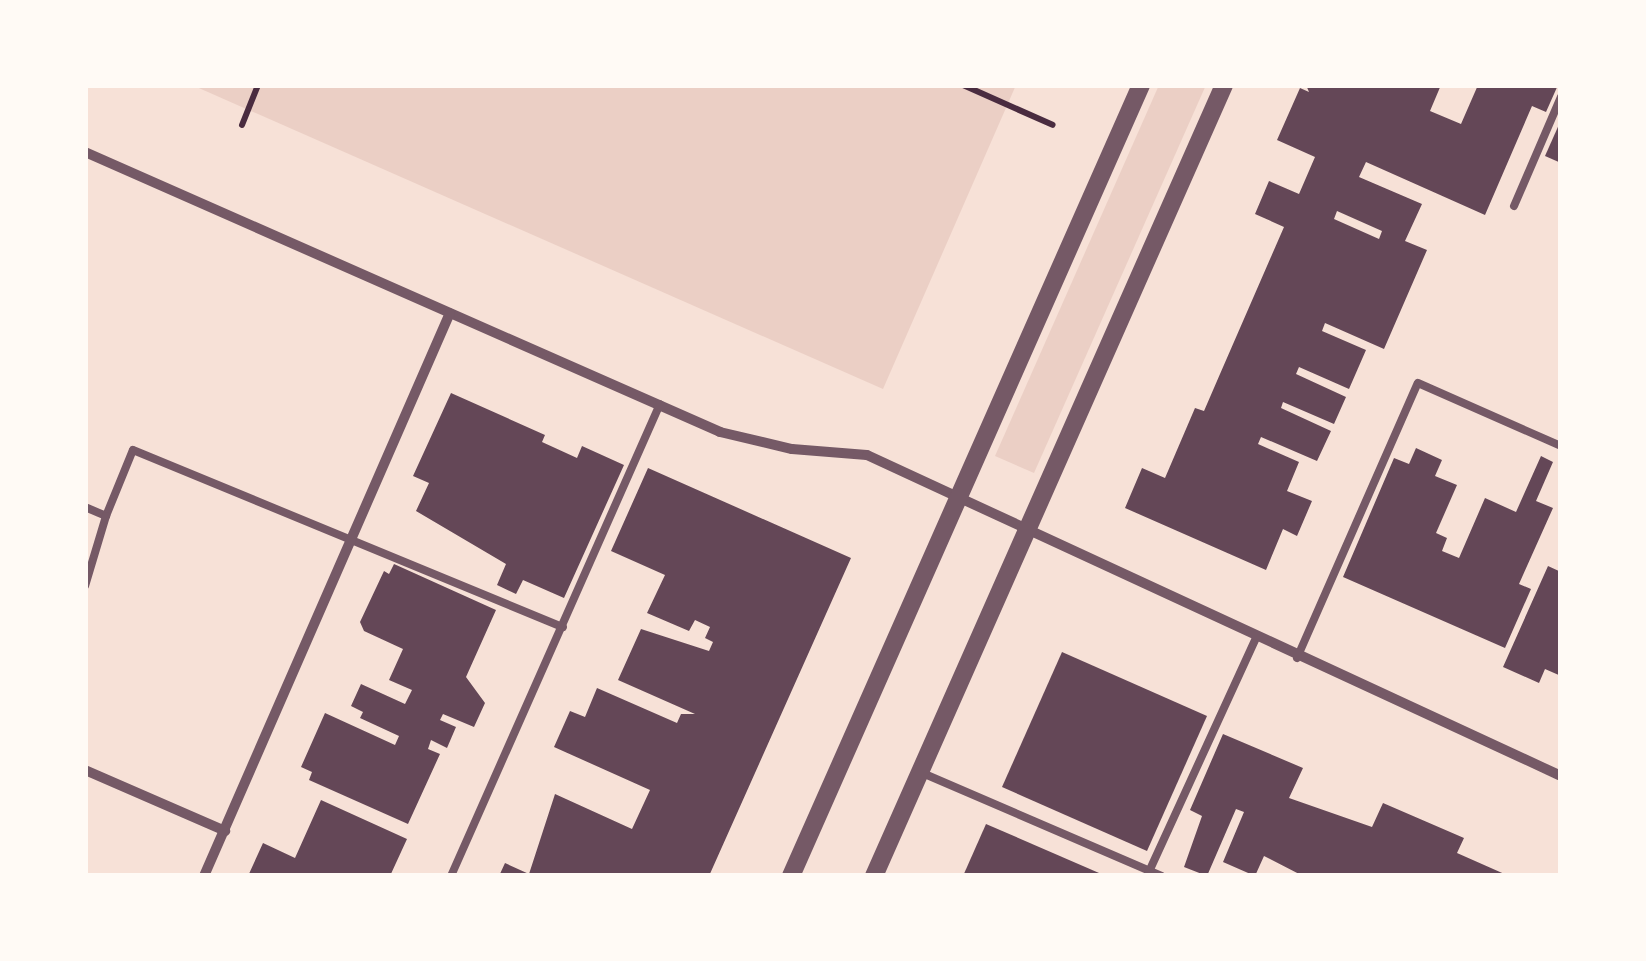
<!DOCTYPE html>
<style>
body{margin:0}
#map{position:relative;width:1646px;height:961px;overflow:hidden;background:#f7e1d7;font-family:"Public Sans",sans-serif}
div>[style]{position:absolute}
.green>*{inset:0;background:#ebcfc5}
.building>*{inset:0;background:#644757}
.path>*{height:6px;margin:-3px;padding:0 3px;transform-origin:3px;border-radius:3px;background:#4a2c40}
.service>*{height:8px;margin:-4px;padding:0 4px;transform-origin:4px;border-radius:4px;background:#755966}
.minor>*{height:10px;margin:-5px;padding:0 5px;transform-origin:5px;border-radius:5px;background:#755966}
.tertiary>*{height:18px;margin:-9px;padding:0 9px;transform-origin:9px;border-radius:9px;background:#755966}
span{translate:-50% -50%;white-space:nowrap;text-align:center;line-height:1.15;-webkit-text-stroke:10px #fffaf5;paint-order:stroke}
.frame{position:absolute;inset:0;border:88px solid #fffaf5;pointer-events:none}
</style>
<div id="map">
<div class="green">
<div style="clip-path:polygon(192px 85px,1016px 85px,883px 389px)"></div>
<div style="clip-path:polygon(1159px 85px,1206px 85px,1034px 473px,995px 456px)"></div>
</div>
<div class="building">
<div style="clip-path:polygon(evenodd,1306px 85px,1441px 85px,1430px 111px,1461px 124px,1478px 85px,1558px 85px,1546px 112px,1532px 106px,1485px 215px,1366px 162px,1359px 177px,1422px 204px,1405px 241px,1427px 250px,1384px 349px,1325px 323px,1322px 331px,1366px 350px,1349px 389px,1299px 367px,1296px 374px,1346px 397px,1334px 424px,1283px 402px,1281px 408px,1331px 431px,1317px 461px,1261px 437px,1258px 444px,1299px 462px,1287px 491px,1312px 501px,1297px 536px,1283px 529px,1266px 570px,1125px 508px,1142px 468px,1165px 478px,1195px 408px,1204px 411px,1220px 374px,1284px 227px,1255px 214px,1269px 181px,1299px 194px,1315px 157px,1277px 140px,1300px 88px,1309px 92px,1306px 85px,1337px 211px,1382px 231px,1379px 239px,1334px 219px,1337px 211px)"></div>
<div style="clip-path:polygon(1561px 120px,1561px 163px,1545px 156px)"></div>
<div style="clip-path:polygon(451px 393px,545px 435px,542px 442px,577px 458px,582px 446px,624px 465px,564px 598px,523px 580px,516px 594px,497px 585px,506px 564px,416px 511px,429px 483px,413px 476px)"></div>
<div style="clip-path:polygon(1416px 448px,1442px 460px,1435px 476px,1457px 485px,1436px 533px,1447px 538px,1442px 551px,1459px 558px,1485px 498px,1516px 512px,1541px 456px,1553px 462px,1536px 501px,1553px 508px,1519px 584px,1531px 589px,1505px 648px,1343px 577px,1394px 458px,1409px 464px)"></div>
<div style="clip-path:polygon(648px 468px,851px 558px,709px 876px,499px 876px,505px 863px,529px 874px,555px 794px,632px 829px,650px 790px,554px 747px,570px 711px,585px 717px,597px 688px,677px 723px,681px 714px,695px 714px,618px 680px,641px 629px,709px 651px,713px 642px,705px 638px,710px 627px,695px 620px,689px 631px,647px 613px,665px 575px,611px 551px)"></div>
<div style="clip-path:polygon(394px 564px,496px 610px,466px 677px,485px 703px,474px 727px,443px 714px,440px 720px,456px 727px,447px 748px,431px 740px,428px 749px,440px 754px,408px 824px,309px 780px,312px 772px,301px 767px,325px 713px,395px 745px,399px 736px,360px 718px,363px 712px,351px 706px,361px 684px,405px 704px,412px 690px,389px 680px,403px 649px,364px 631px,360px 622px,384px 571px,389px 574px)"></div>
<div style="clip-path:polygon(1548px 566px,1561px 572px,1561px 676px,1545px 669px,1539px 683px,1503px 667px)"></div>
<div style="clip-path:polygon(1062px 652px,1207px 716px,1147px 851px,1002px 787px)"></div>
<div style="clip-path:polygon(1223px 734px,1303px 768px,1289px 798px,1372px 827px,1383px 803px,1464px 838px,1457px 853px,1509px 876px,1303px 876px,1264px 856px,1255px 876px,1223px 862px,1244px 812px,1236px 809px,1207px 876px,1184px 867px,1202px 816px,1190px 810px)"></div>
<div style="clip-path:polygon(321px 800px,407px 839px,390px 876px,248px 876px,263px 843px,295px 858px)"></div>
<div style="clip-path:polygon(986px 824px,1106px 876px,963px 876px)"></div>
</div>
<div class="path">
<div style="left:963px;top:85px;width:98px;rotate:24deg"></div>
<div style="left:242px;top:125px;width:43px;rotate:-68.2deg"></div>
</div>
<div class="service">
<div style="left:1514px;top:206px;width:119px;rotate:-66.7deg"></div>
<div style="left:85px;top:507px;width:23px;rotate:23deg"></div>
<div style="left:106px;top:516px;width:71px;rotate:-67.8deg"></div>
<div style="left:133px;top:450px;width:465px;rotate:22.4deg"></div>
<div style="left:85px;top:586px;width:73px;rotate:-73.3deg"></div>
<div style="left:1297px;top:658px;width:300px;rotate:-66.3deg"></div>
<div style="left:1418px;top:383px;width:156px;rotate:23.8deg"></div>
<div style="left:920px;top:772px;width:263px;rotate:23.3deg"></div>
<div style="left:451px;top:876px;width:516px;rotate:-66.12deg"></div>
<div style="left:1147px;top:876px;width:264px;rotate:-65.4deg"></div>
</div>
<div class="minor">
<div style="left:85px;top:152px;width:694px;rotate:23.79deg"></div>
<div style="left:720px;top:432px;width:74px;rotate:13.3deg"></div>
<div style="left:792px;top:449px;width:75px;rotate:4.6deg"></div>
<div style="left:867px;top:455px;width:765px;rotate:24.82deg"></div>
<div style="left:85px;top:770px;width:153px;rotate:23.5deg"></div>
<div style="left:204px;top:876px;width:614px;rotate:-66.4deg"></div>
</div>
<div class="tertiary">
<div style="left:791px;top:876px;width:865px;rotate:-66.13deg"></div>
<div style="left:874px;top:876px;width:865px;rotate:-66.13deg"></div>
</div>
<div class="frame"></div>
</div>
